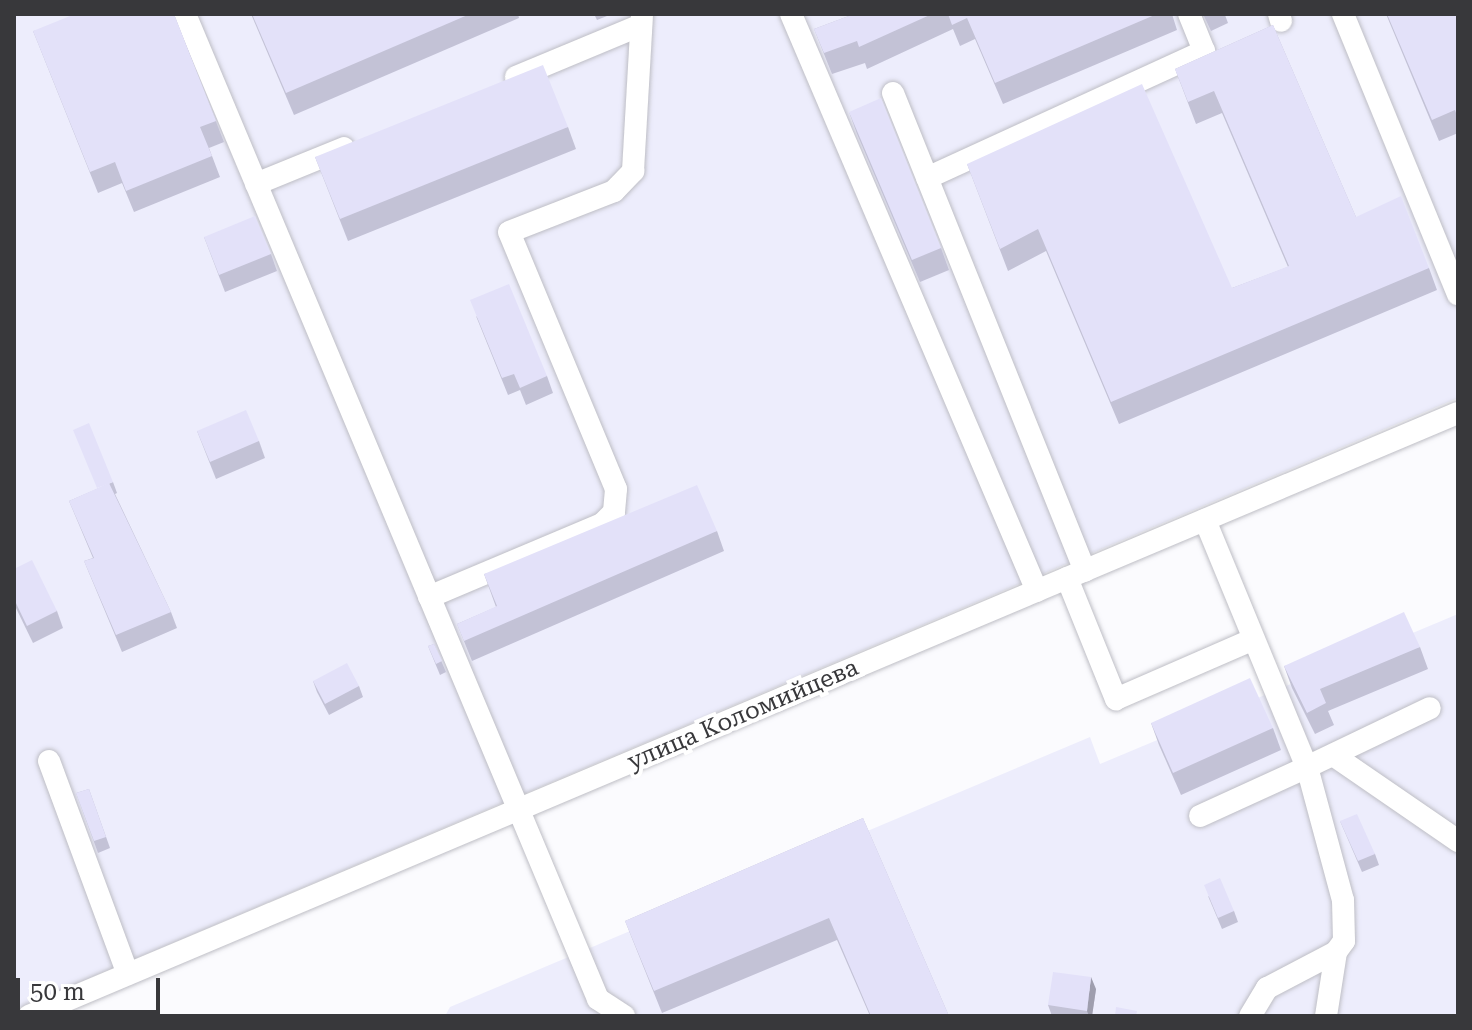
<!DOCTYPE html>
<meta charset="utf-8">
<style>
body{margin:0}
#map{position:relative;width:1472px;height:1030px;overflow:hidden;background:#fbfbfe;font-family:"Roboto Serif",serif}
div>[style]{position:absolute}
.built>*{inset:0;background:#ededfc}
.roads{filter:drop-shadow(0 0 2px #bebec5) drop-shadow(0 0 2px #bebec5)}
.minor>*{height:22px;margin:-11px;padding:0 11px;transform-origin:11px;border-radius:11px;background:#fff}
.wall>*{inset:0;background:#c3c2d6}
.shaded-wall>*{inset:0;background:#9f9eae}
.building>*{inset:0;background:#e3e1f9}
span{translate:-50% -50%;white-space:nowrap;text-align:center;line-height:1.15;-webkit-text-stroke:8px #fff;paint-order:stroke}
.street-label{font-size:24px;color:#38383b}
.frame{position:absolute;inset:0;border:16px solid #38383b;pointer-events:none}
.scale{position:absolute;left:16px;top:978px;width:144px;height:36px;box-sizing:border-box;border:4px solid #38383b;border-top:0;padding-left:10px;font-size:24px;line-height:28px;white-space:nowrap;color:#38383b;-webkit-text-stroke:6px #fff;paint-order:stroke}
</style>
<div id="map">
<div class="built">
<div style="clip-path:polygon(14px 14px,1458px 14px,1458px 398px,14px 1010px)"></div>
<div style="clip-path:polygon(1458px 614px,1458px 1016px,445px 1016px,450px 1007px,1090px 737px,1100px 764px)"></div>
</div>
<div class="roads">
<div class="minor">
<div style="left:185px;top:14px;width:1068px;rotate:67.25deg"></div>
<div style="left:598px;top:999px;width:31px;rotate:33deg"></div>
<div style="left:791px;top:14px;width:627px;rotate:66.91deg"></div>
<div style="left:1279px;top:14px;width:7px;rotate:74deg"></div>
<div style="left:1343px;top:14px;width:303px;rotate:67.7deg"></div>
<div style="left:516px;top:77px;width:135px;rotate:-22.6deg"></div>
<div style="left:893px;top:93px;width:515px;rotate:68.12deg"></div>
<div style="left:927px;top:178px;width:305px;rotate:-24.6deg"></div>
<div style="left:1204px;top:51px;width:40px;rotate:-112deg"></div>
<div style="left:256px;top:184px;width:95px;rotate:-22.2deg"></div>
<div style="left:1205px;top:520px;width:267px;rotate:67.6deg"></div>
<div style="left:1307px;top:767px;width:136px;rotate:-25.6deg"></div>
<div style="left:1067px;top:578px;width:131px;rotate:68deg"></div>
<div style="left:1116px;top:699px;width:150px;rotate:-23.5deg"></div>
<div style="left:429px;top:597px;width:188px;rotate:-22.9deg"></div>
<div style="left:602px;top:524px;width:17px;rotate:-45deg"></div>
<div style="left:614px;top:512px;width:23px;rotate:-85deg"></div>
<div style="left:616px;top:489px;width:278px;rotate:-112.6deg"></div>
<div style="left:509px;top:232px;width:113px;rotate:-21.3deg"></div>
<div style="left:614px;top:191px;width:28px;rotate:-46deg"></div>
<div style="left:633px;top:171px;width:157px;rotate:-86.7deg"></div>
<div style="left:1333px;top:755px;width:152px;rotate:34.5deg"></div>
<div style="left:49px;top:761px;width:227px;rotate:69.7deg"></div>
<div style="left:1200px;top:816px;width:118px;rotate:-24.6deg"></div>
<div style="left:1307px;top:767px;width:138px;rotate:74.9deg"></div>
<div style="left:1343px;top:900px;width:41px;rotate:88.6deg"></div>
<div style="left:1344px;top:941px;width:14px;rotate:126deg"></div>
<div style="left:1336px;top:952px;width:78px;rotate:152.4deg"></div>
<div style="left:1267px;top:988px;width:33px;rotate:121deg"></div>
<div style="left:29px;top:1016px;width:1551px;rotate:-22.88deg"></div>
<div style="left:1326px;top:1016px;width:65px;rotate:-81.1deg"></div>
</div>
</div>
<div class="wall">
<div style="clip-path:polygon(174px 14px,224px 142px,209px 148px,220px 177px,134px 212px,122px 183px,98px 193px,33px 31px)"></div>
<div style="clip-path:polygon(251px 14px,518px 14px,519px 18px,294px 115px)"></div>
<div style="clip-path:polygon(594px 14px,612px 14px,597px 20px)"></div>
<div style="clip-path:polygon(854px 14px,1172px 14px,1177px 30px,1003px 104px,975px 39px,960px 46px,953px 29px,867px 69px,865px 63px,832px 74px,814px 29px)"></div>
<div style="clip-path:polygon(1203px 14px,1228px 14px,1225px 15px,1228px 23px,1211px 31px)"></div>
<div style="clip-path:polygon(1386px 14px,1458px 14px,1458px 133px,1439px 141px)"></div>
<div style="clip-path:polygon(1273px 25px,1356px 217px,1429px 268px,1437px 290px,1119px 424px,1046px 251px,1008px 271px,967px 164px,1232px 288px,1288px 267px,1222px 113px,1196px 124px,1175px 69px)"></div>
<div style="clip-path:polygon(849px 112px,941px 248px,949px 270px,920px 282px,857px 134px)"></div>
<div style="clip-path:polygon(568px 127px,576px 149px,348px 241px,315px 157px)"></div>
<div style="clip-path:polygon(204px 237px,271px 254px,277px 271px,225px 292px)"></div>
<div style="clip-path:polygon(476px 316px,547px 376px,553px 393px,526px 405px,520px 390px,508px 395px)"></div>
<div style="clip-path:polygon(197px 431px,259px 441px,265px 458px,216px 479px)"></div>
<div style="clip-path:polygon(113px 482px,117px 493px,115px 494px,171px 612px,177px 628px,122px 652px,84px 561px,93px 558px,69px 501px)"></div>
<div style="clip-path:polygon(717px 531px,724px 551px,472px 661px,457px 624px,496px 607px,484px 574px)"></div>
<div style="clip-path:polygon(14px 569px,57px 611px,63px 628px,33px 643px,14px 604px)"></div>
<div style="clip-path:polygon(434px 644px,446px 672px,440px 675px,428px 646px)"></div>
<div style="clip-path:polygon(1420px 647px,1428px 669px,1328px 711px,1334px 725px,1315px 734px,1292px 688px,1284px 666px)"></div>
<div style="clip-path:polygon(313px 681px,359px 686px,363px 697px,329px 715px,317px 692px)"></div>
<div style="clip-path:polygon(1151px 723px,1273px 728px,1281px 750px,1181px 795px,1159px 745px)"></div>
<div style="clip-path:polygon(89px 789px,110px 848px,98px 853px,76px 793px)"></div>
<div style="clip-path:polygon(863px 818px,949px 1016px,870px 1016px,837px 940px,662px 1013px,625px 921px)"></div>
<div style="clip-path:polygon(1340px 821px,1375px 854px,1379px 865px,1362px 872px)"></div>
<div style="clip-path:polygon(1208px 896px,1234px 911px,1238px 922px,1222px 929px)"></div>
<div style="clip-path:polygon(1096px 989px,1092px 1016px,1052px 1016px,1048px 1005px)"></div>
</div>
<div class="shaded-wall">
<div style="clip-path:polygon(1091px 977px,1096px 989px,1092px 1016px,1089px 1016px,1087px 1011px)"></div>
</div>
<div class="building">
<div style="clip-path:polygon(75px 14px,174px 14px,216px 121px,200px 127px,212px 156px,126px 191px,115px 162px,90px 172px,33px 31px)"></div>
<div style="clip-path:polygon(252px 14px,470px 14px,286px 93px)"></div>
<div style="clip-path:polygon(854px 14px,932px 14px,859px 47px,857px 41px,824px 53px,814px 29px)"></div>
<div style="clip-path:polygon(948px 14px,1157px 14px,995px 83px,967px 18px,952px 25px)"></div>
<div style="clip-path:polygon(1387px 14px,1458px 14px,1458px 119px,1455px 110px,1432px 120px)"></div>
<div style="clip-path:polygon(1273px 25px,1356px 217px,1401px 196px,1429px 268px,1111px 402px,1038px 229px,1000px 249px,967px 164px,1142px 84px,1232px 288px,1289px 266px,1214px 91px,1188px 102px,1175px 69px)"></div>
<div style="clip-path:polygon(543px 65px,568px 127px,340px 219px,315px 157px)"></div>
<div style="clip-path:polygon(881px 98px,941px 248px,912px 260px,849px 112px)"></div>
<div style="clip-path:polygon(255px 216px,271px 254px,219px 275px,204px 237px)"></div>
<div style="clip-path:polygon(509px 284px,547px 376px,520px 388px,514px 374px,502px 378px,470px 300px)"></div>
<div style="clip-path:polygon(246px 410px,259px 441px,210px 462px,197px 431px)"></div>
<div style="clip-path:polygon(89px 423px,113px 482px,97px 488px,73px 430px)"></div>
<div style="clip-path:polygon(109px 483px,171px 612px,116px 635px,84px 561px,94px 558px,69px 501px)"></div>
<div style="clip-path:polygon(697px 485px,717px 531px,464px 641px,457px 624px,497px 606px,484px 574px)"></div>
<div style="clip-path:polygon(32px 560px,57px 611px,27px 626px,14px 599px,14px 569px)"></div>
<div style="clip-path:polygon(1404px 612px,1420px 647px,1320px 689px,1326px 703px,1307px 713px,1284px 666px)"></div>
<div style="clip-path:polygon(434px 644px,442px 661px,436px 664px,428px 646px)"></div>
<div style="clip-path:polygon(347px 663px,359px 686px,325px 704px,313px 681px)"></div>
<div style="clip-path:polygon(1250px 678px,1273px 728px,1173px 773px,1151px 723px)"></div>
<div style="clip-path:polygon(89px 789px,106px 837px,94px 841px,76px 793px)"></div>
<div style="clip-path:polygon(1357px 814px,1375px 854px,1358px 861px,1340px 821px)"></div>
<div style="clip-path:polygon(863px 818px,949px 1016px,871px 1016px,829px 918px,654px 991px,625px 921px)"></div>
<div style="clip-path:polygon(1220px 878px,1234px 911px,1218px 918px,1204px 885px)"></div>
<div style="clip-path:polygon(1053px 972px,1091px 977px,1087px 1011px,1048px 1005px)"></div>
<div style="clip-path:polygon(1116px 1007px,1137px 1011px,1136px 1016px,1115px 1016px)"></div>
</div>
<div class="street-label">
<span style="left:743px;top:715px;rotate:-23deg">улица Коломийцева</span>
</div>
<div class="frame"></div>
<div class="scale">50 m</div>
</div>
